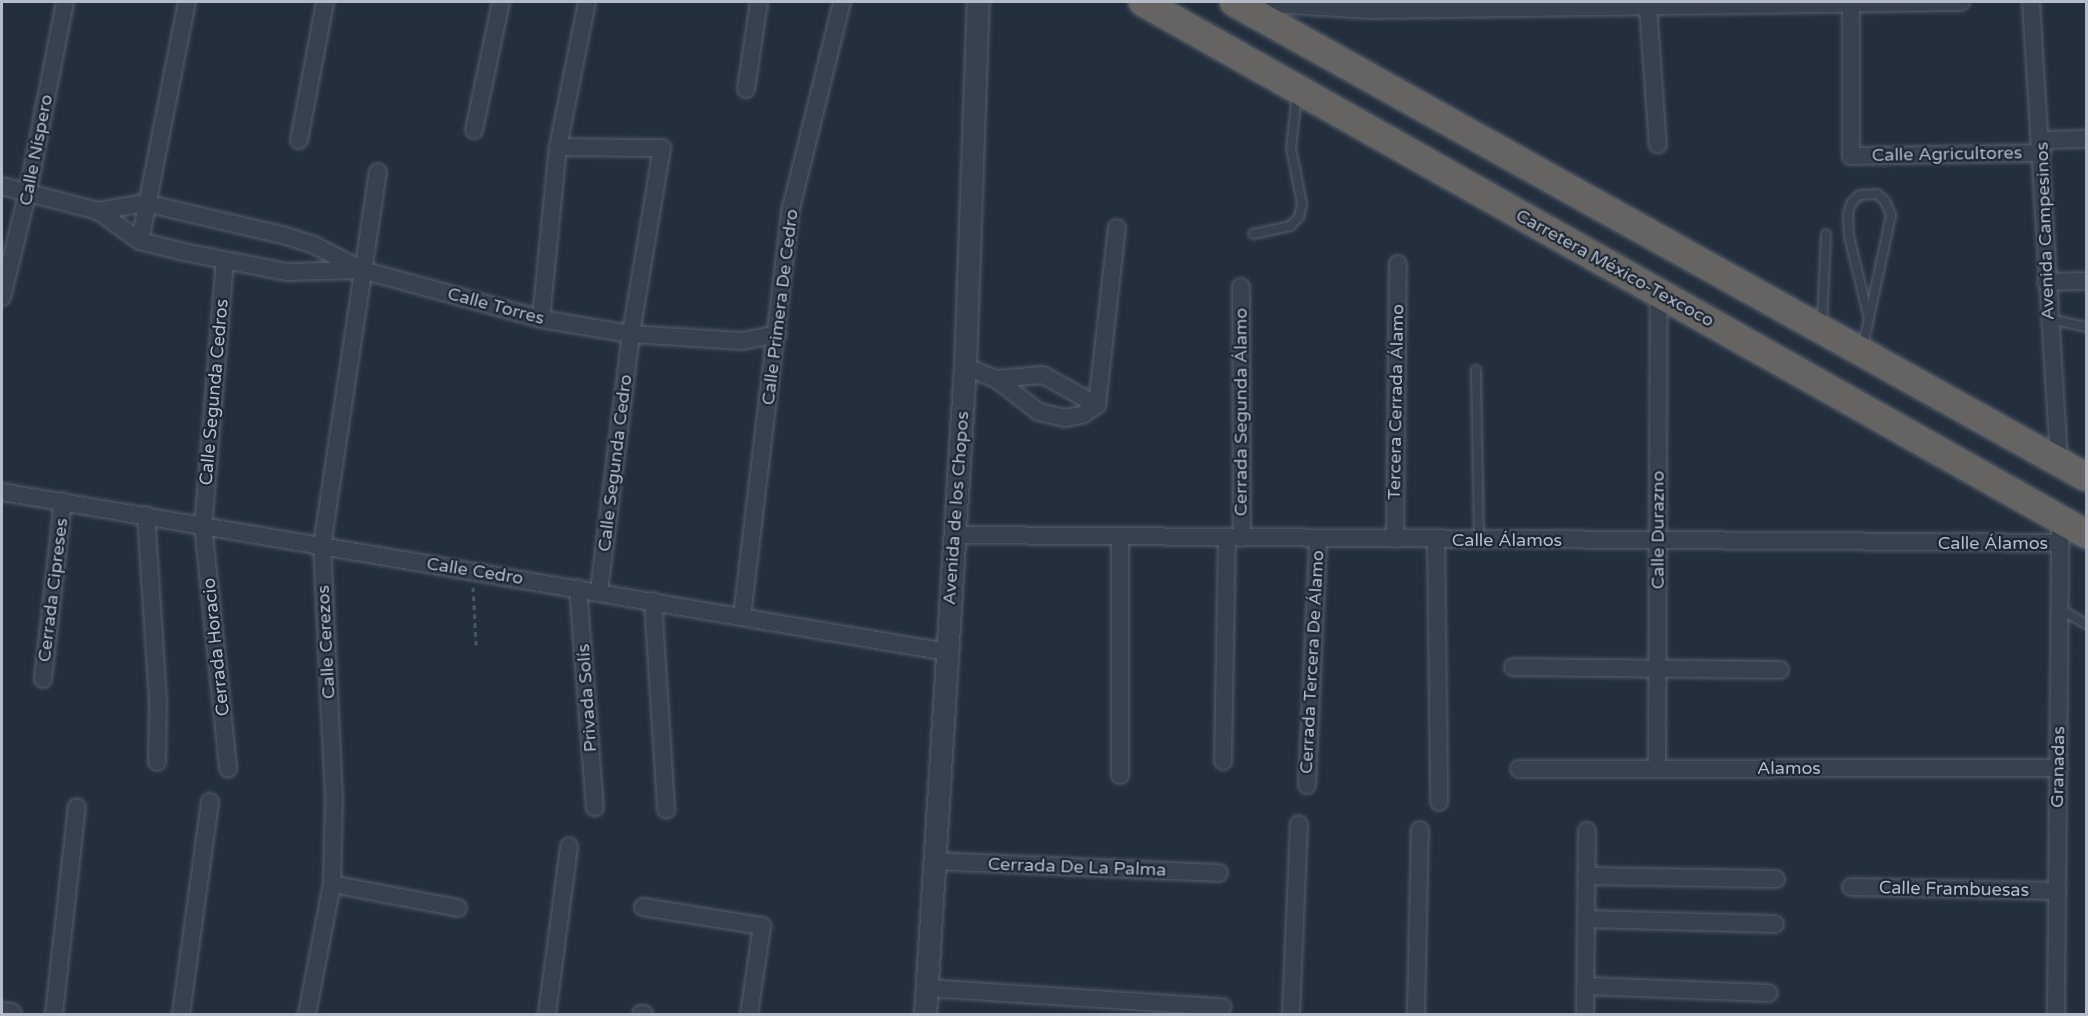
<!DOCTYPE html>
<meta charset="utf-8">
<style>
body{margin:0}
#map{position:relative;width:2088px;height:1016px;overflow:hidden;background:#242f3e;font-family:"Varela Round",sans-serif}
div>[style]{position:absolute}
.path>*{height:3px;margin-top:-1.5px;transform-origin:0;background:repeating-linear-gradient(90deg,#44595c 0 4.5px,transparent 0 9px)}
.roads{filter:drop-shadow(0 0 2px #565f6c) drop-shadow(0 0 2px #565f6c)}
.service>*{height:8px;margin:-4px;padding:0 4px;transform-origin:4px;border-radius:4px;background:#38414e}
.minor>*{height:16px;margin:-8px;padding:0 8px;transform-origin:8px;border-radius:8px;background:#38414e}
.tertiary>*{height:21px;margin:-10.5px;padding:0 10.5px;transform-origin:10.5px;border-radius:10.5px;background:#38414e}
.trunk>*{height:28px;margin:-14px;padding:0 14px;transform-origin:14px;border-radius:14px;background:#656462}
span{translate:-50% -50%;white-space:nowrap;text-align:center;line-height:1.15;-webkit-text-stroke:4.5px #1d2633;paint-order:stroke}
.street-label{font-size:18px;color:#b4bcc9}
.frame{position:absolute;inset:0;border:3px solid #b4bcc9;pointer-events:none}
</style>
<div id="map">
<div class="path">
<div style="left:473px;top:587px;width:58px;rotate:87deg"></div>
</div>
<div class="roads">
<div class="service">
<div style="left:1253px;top:234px;width:38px;rotate:-12deg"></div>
<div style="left:1290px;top:226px;width:13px;rotate:-45deg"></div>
<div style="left:1299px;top:217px;width:13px;rotate:-77deg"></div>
<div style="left:1302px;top:204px;width:57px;rotate:-101.1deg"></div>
<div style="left:1291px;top:148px;width:53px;rotate:-83.5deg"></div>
<div style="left:2049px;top:319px;width:38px;rotate:12deg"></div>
<div style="left:1822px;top:323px;width:89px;rotate:-87.4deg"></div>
<div style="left:1863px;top:346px;width:134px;rotate:-77.9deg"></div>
<div style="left:1891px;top:215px;width:15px;rotate:-113deg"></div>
<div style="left:1885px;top:201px;width:11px;rotate:-139deg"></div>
<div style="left:1877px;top:194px;width:17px;rotate:177deg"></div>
<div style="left:1860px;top:195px;width:11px;rotate:139deg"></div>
<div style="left:1852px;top:202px;width:12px;rotate:110deg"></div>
<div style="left:1848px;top:213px;width:23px;rotate:88deg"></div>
<div style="left:1849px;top:236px;width:85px;rotate:76.5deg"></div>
<div style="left:1476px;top:370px;width:169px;rotate:89deg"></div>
<div style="left:2060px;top:609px;width:30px;rotate:30deg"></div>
</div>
<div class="minor">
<div style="left:1245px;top:2px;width:123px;rotate:3.7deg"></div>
<div style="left:1368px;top:10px;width:593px;rotate:-0.77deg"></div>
<div style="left:1851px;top:2px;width:154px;rotate:90deg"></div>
<div style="left:1851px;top:156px;width:191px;rotate:-0.9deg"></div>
<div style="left:2031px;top:2px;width:459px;rotate:86.5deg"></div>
<div style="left:1648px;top:7px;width:138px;rotate:85.9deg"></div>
<div style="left:746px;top:89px;width:88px;rotate:-81.5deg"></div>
<div style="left:474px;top:130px;width:131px;rotate:-78.1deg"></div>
<div style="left:299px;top:140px;width:140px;rotate:-79.3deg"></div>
<div style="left:2042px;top:140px;width:44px;rotate:-1.3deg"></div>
<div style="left:558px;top:147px;width:104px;rotate:0.6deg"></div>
<div style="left:662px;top:148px;width:189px;rotate:99.5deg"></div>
<div style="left:631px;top:334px;width:260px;rotate:97.1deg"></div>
<div style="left:2px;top:186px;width:99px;rotate:14.6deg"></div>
<div style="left:98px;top:211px;width:52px;rotate:35.5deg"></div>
<div style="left:140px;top:241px;width:45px;rotate:14deg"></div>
<div style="left:184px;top:252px;width:105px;rotate:11deg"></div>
<div style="left:287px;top:272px;width:71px;rotate:-1.6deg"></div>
<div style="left:98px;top:211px;width:48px;rotate:-9.7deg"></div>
<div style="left:145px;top:203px;width:142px;rotate:13.1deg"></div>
<div style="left:283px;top:235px;width:33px;rotate:18deg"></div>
<div style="left:314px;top:245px;width:54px;rotate:27.5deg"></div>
<div style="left:362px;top:270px;width:186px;rotate:15.3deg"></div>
<div style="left:541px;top:319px;width:91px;rotate:9.5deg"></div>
<div style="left:631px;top:334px;width:111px;rotate:3.6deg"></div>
<div style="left:742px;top:341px;width:36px;rotate:-11deg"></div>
<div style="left:140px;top:241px;width:244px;rotate:-78.9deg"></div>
<div style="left:225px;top:260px;width:266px;rotate:94.7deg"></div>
<div style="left:203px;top:525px;width:245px;rotate:84.1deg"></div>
<div style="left:2046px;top:282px;width:40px;rotate:-1.4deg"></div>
<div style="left:1241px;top:287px;width:251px;rotate:89.8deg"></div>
<div style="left:2px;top:297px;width:109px;rotate:-76.2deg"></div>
<div style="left:28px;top:191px;width:193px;rotate:-78.9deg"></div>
<div style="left:541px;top:319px;width:173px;rotate:-84.4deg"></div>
<div style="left:558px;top:147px;width:148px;rotate:-78.7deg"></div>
<div style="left:965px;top:366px;width:34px;rotate:23deg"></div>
<div style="left:996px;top:379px;width:47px;rotate:-4.9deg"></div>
<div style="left:1043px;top:375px;width:62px;rotate:29.1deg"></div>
<div style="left:996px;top:379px;width:54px;rotate:37.5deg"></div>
<div style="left:1039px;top:412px;width:26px;rotate:13deg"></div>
<div style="left:1064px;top:418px;width:18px;rotate:-9deg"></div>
<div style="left:1082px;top:415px;width:18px;rotate:-34deg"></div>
<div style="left:1097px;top:405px;width:178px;rotate:-83.6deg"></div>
<div style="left:2px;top:492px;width:958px;rotate:9.61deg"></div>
<div style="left:146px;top:515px;width:185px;rotate:86.3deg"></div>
<div style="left:158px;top:700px;width:62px;rotate:90.9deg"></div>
<div style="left:955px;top:535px;width:1105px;rotate:0.41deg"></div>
<div style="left:1395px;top:539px;width:275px;rotate:-89.4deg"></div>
<div style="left:1436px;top:539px;width:263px;rotate:89.3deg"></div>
<div style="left:578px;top:588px;width:220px;rotate:85.6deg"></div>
<div style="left:653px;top:601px;width:209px;rotate:86.4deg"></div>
<div style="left:742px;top:616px;width:411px;rotate:-83.2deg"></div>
<div style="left:791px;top:208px;width:212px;rotate:-76.1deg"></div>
<div style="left:1513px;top:667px;width:267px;rotate:0.6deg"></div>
<div style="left:43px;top:679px;width:179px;rotate:-83.6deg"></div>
<div style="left:1223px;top:761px;width:223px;rotate:-89deg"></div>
<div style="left:1519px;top:769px;width:540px;rotate:-0.11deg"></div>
<div style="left:1657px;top:769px;width:477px;rotate:-89.8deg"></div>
<div style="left:1120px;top:775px;width:238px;rotate:-90deg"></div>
<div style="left:1307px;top:785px;width:246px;rotate:-87.4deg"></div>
<div style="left:934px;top:861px;width:285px;rotate:2.4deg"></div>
<div style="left:1586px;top:876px;width:190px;rotate:0.9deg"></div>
<div style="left:332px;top:884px;width:128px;rotate:10.8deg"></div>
<div style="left:1851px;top:887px;width:206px;rotate:1.1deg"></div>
<div style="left:643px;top:907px;width:121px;rotate:9.1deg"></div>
<div style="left:762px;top:926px;width:89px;rotate:98.4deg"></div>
<div style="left:1586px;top:919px;width:189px;rotate:1.5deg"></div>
<div style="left:1585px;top:986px;width:184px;rotate:2.2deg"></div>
<div style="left:927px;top:988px;width:296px;rotate:3.7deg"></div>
<div style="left:54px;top:1014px;width:208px;rotate:-83.7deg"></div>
<div style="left:181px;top:1014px;width:214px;rotate:-82.2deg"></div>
<div style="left:307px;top:1014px;width:132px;rotate:-79.1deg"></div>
<div style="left:332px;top:884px;width:85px;rotate:-88.7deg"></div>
<div style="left:334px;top:799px;width:253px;rotate:-92.7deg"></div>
<div style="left:322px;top:546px;width:378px;rotate:-81.5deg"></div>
<div style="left:547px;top:1014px;width:169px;rotate:-82.5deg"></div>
<div style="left:641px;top:1014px;width:3px"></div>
<div style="left:1291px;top:1014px;width:190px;rotate:-87.6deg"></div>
<div style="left:1416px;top:1014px;width:184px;rotate:-88.8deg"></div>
<div style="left:1585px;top:1014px;width:183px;rotate:-89.4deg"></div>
<div style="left:2056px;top:1014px;width:482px;rotate:-89.5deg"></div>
</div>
<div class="tertiary">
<div style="left:2px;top:1013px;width:8px;rotate:7deg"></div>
<div style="left:925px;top:1014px;width:649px;rotate:-86.47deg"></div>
<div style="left:965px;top:366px;width:364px;rotate:-88deg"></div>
</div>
<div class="trunk">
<div style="left:1143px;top:2px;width:1083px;rotate:29.43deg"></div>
<div style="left:1234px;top:2px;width:975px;rotate:29.14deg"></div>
</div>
</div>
<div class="street-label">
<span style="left:36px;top:150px;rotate:-79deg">Calle Níspero</span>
<span style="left:1947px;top:154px;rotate:-1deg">Calle Agricultores</span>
<span style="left:2045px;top:231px;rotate:-92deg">Avenida Campesinos</span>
<span style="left:1615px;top:268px;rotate:29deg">Carretera México-Texcoco</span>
<span style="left:496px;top:306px;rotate:15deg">Calle Torres</span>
<span style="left:780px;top:307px;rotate:-83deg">Calle Primera De Cedro</span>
<span style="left:214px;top:392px;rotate:-85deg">Calle Segunda Cedros</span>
<span style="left:1396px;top:402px;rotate:-89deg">Tercera Cerrada Álamo</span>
<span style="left:1241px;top:412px;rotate:-90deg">Cerrada Segunda Álamo</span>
<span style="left:615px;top:463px;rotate:-83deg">Calle Segunda Cedro</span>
<span style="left:956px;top:508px;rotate:-86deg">Avenida de los Chopos</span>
<span style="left:1658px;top:530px;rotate:-90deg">Calle Durazno</span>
<span style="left:1507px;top:540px">Calle Álamos</span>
<span style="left:1993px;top:543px">Calle Álamos</span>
<span style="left:475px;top:571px;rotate:9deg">Calle Cedro</span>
<span style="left:53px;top:590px;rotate:-83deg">Cerrada Cipreses</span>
<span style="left:326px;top:642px;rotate:-93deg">Calle Cerezos</span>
<span style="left:216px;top:647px;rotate:-96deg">Cerrada Horacio</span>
<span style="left:1312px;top:662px;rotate:-87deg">Cerrada Tercera De Álamo</span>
<span style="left:587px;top:698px;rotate:-94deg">Privada Solís</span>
<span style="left:2058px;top:767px;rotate:-89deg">Granadas</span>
<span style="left:1789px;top:768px">Alamos</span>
<span style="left:1077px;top:867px;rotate:2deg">Cerrada De La Palma</span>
<span style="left:1954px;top:889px;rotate:1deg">Calle Frambuesas</span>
</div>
<div class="frame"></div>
</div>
